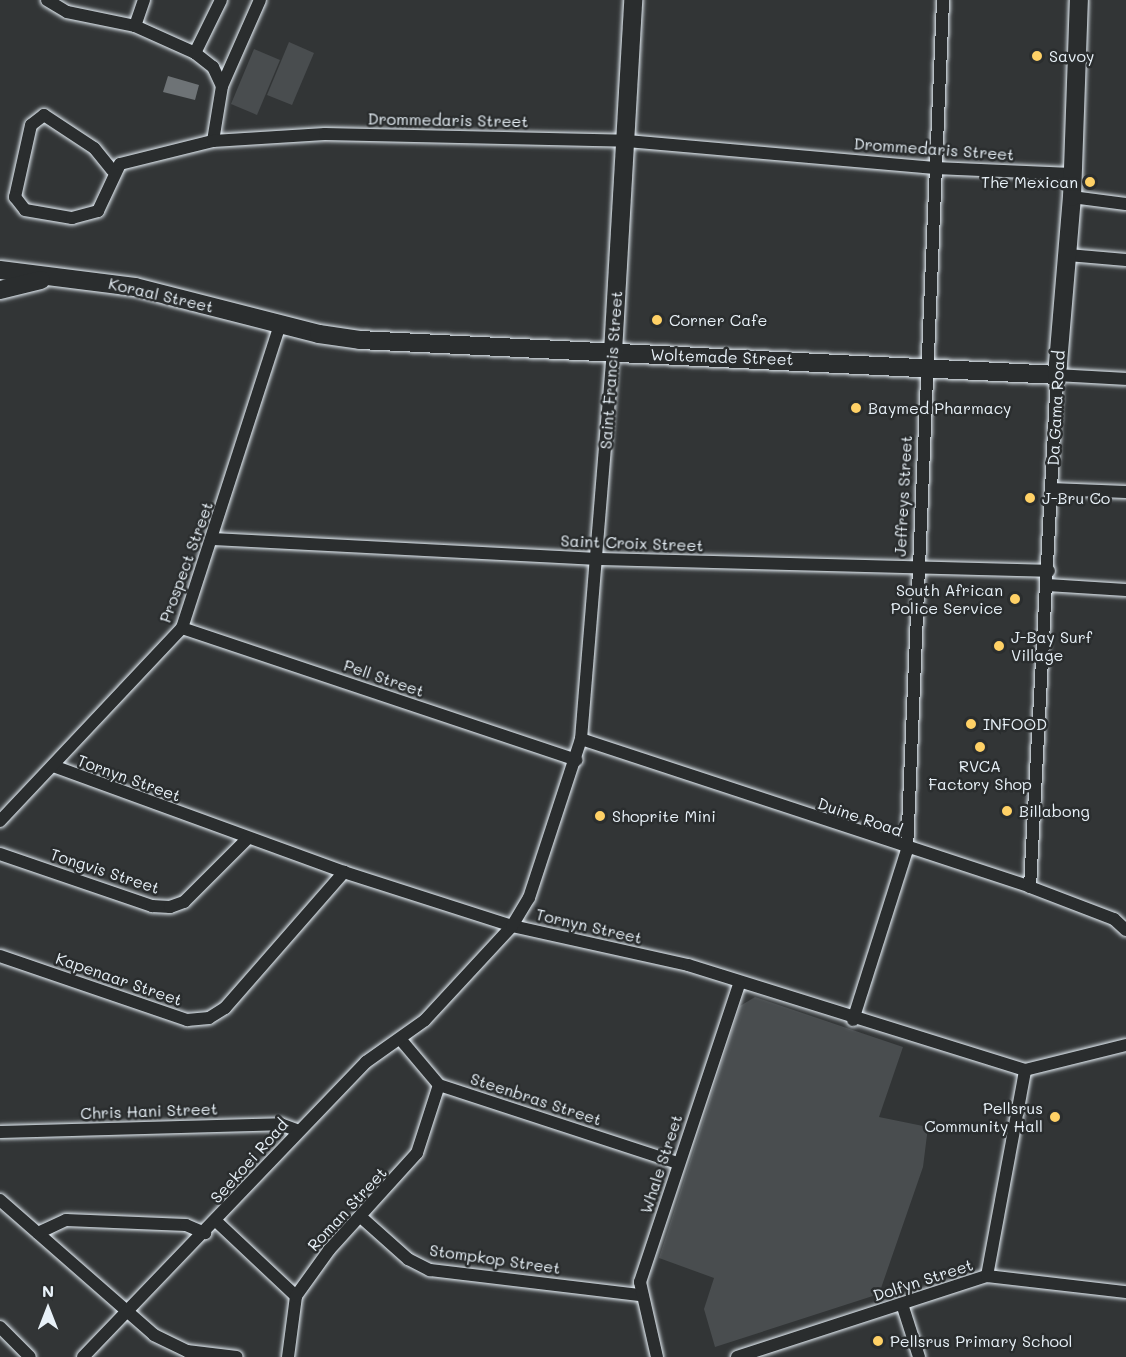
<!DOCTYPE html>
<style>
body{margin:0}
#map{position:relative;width:1126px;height:1357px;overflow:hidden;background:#323536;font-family:Mali,sans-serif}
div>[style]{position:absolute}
.green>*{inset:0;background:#494d4f}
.water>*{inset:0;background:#6e7376}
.roads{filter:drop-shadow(0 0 2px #e8f1f8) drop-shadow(0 0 2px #e8f1f8)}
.street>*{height:12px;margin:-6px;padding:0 6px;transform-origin:6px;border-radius:6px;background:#2a2d2e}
.secondary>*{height:18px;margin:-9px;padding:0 9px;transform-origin:9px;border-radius:9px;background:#2a2d2e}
.dots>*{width:16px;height:16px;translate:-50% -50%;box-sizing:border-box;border:3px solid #2a2d2e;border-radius:50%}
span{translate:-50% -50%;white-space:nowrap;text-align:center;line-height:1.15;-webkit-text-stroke:5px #2a2d2e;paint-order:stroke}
.poi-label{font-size:16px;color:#e8f1f8}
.left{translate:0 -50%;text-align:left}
.right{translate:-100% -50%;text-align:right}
.street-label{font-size:16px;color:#e8f1f8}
.north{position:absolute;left:18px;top:1279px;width:60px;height:60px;-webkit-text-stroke:4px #2a2d2e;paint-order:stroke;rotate:0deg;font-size:16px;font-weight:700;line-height:24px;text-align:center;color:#e8f1f8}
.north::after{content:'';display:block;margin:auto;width:21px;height:27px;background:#e8f1f8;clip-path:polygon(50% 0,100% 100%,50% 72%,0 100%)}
</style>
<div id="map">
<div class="green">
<div style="clip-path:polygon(289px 42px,314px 53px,292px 105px,267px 95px)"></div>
<div style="clip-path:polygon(254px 49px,280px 60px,257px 115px,231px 104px)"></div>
<div style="clip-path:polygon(755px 997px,903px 1047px,879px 1117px,928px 1127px,923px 1167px,879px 1294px,715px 1347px,704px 1309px,714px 1278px,659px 1258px,740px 1006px)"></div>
</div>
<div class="water">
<div style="clip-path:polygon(168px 76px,199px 85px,195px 100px,163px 92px)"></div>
</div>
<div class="roads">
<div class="street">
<div style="left:47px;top:0;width:23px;rotate:31deg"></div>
<div style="left:67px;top:12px;width:69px;rotate:11.6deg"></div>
<div style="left:135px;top:26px;width:66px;rotate:24.2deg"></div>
<div style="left:195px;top:53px;width:23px;rotate:38deg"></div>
<div style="left:213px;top:67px;width:21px;rotate:65deg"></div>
<div style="left:135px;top:26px;width:28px;rotate:-71deg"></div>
<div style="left:195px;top:53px;width:59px;rotate:-63.9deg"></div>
<div style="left:213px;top:141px;width:56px;rotate:-80.7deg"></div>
<div style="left:222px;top:86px;width:94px;rotate:-66.2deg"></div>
<div style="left:112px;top:170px;width:28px;rotate:-129deg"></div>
<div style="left:94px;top:148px;width:60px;rotate:-146.6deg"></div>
<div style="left:44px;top:115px;width:16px;rotate:142deg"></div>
<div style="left:31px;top:125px;width:74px;rotate:102.5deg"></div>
<div style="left:15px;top:197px;width:16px;rotate:52deg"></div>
<div style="left:25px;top:210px;width:48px;rotate:9.7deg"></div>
<div style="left:72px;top:218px;width:27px;rotate:-15deg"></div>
<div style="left:98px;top:211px;width:52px;rotate:-64.9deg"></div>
<div style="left:120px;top:164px;width:96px;rotate:-13.9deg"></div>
<div style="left:213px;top:141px;width:112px;rotate:-3.6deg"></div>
<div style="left:325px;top:134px;width:302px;rotate:1.3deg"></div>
<div style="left:627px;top:141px;width:309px;rotate:5deg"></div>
<div style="left:935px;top:168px;width:137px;rotate:2.5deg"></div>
<div style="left:1072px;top:197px;width:54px;rotate:7.4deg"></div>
<div style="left:1068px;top:255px;width:58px;rotate:4.9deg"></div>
<div style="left:1051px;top:489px;width:75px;rotate:2.3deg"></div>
<div style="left:214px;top:539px;width:383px;rotate:3deg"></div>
<div style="left:596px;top:559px;width:453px;rotate:1.5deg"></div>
<div style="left:1047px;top:585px;width:79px;rotate:3.6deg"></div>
<div style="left:182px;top:628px;width:416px;rotate:18.5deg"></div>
<div style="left:581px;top:739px;width:473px;rotate:18.2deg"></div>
<div style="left:1030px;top:887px;width:90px;rotate:20.9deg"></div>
<div style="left:1114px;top:919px;width:16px;rotate:43deg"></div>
<div style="left:53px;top:766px;width:310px;rotate:20deg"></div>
<div style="left:344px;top:872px;width:176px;rotate:17.8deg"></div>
<div style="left:512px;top:926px;width:180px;rotate:12.5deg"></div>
<div style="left:688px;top:965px;width:353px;rotate:17.3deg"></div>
<div style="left:1025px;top:1070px;width:104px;rotate:-13.9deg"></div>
<div style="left:0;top:821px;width:265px;rotate:-46.7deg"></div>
<div style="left:182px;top:628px;width:319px;rotate:-72.1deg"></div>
<div style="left:0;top:854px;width:161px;rotate:18.9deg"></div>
<div style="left:152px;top:906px;width:18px;rotate:3deg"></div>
<div style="left:170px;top:907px;width:15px;rotate:-20deg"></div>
<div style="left:184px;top:902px;width:91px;rotate:-45deg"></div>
<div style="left:1030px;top:887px;width:513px;rotate:-86.98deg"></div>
<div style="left:1057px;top:375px;width:69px;rotate:3.3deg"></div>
<div style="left:0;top:956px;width:198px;rotate:18.9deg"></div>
<div style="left:187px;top:1020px;width:22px;rotate:-5deg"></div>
<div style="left:209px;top:1018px;width:19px;rotate:-32deg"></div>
<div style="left:225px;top:1008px;width:181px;rotate:-48.8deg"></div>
<div style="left:853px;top:1020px;width:178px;rotate:-72.4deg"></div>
<div style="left:907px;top:850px;width:851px;rotate:-87.57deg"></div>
<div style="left:401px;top:1040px;width:59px;rotate:49.8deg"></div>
<div style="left:439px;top:1085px;width:251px;rotate:18.1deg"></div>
<div style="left:0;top:1132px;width:280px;rotate:-1.6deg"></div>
<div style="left:280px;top:1124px;width:20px;rotate:20deg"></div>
<div style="left:0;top:1200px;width:205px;rotate:41.2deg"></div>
<div style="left:154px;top:1335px;width:37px;rotate:26deg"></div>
<div style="left:187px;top:1351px;width:50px;rotate:6.8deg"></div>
<div style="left:362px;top:1218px;width:62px;rotate:41.7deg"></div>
<div style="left:408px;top:1259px;width:25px;rotate:27deg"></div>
<div style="left:430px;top:1270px;width:211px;rotate:6.8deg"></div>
<div style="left:216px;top:1221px;width:110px;rotate:43.2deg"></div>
<div style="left:38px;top:1233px;width:31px;rotate:-25deg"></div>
<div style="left:66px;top:1220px;width:120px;rotate:2.4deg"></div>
<div style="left:186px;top:1225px;width:21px;rotate:23deg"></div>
<div style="left:987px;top:1276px;width:209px;rotate:-79.5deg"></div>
<div style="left:902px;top:1304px;width:56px;rotate:72.2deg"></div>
<div style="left:0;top:1327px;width:42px;rotate:45deg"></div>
<div style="left:83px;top:1357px;width:409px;rotate:-46.2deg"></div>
<div style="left:366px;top:1062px;width:72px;rotate:-35.4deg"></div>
<div style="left:425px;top:1020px;width:128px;rotate:-47.2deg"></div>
<div style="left:512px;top:926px;width:33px;rotate:-59deg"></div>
<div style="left:529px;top:898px;width:167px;rotate:-71.9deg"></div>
<div style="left:581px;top:739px;width:388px;rotate:-85.3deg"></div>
<div style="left:288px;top:1357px;width:62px;rotate:-82.5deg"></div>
<div style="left:296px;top:1296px;width:57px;rotate:-54.3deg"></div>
<div style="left:329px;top:1250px;width:131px;rotate:-47.8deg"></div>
<div style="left:417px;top:1153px;width:71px;rotate:-72.1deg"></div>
<div style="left:657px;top:1357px;width:77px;rotate:-102.8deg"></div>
<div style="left:640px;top:1282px;width:314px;rotate:-71.6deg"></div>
<div style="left:737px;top:1357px;width:263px;rotate:-18deg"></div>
<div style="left:987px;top:1276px;width:140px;rotate:6.6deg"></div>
</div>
<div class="secondary">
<div style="left:0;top:270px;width:136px;rotate:7.2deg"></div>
<div style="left:135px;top:287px;width:190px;rotate:14.3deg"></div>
<div style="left:319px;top:334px;width:41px;rotate:8.3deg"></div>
<div style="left:360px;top:340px;width:698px;rotate:2.87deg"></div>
<div style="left:1057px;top:375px;width:179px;rotate:-85.2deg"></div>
<div style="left:1072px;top:197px;width:197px;rotate:-88deg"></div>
<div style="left:0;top:290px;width:42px;rotate:-13.7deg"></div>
<div style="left:613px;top:352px;width:353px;rotate:-86.7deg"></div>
</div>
</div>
<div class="dots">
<div style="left:1037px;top:56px;background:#ffd166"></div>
<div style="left:1090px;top:182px;background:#ffd166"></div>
<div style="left:657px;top:320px;background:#ffd166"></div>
<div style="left:856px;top:408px;background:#ffd166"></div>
<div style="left:1030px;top:498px;background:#ffd166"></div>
<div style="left:1015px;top:599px;background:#ffd166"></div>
<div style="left:999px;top:646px;background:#ffd166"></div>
<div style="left:971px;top:724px;background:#ffd166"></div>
<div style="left:980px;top:747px;background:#ffd166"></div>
<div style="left:1007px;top:811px;background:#ffd166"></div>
<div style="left:600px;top:816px;background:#ffd166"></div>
<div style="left:1055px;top:1117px;background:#ffd166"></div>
<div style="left:878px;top:1341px;background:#ffd166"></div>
</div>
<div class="poi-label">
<span class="left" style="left:1049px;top:56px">Savoy</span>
<span class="right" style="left:1078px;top:182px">The Mexican</span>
<span class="left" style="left:669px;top:320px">Corner Cafe</span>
<span class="left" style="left:868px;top:408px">Baymed Pharmacy</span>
<span class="left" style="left:1042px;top:498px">J-Bru Co</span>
<span class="right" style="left:1003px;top:599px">South African<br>Police Service</span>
<span class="left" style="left:1011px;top:646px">J-Bay Surf<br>Village</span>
<span class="left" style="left:983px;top:724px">INFOOD</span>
<span style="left:980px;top:775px">RVCA<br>Factory Shop</span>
<span class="left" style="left:1019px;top:811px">Billabong</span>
<span class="left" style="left:612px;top:816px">Shoprite Mini</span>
<span class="right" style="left:1043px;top:1117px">Pellsrus<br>Community Hall</span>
<span class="left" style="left:890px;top:1341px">Pellsrus Primary School</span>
</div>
<div class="street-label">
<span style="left:448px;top:120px;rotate:1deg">Drommedaris Street</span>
<span style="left:934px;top:149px;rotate:4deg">Drommedaris Street</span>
<span style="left:161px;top:295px;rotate:13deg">Koraal Street</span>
<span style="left:722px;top:357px;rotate:2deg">Woltemade Street</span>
<span style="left:611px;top:370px;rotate:-86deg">Saint Francis Street</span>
<span style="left:1056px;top:408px;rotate:-87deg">Da Gama Road</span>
<span style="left:903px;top:496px;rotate:-87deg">Jeffreys Street</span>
<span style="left:632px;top:543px;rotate:2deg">Saint Croix Street</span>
<span style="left:186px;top:562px;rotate:-70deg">Prospect Street</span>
<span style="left:384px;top:678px;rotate:19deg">Pell Street</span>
<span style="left:129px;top:778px;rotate:20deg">Tornyn Street</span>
<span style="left:860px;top:817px;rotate:19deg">Duine Road</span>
<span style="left:105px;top:871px;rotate:18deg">Tongvis Street</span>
<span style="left:589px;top:926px;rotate:13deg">Tornyn Street</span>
<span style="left:119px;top:979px;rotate:19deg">Kapenaar Street</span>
<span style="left:536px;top:1099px;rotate:18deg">Steenbras Street</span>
<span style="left:149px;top:1111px;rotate:-2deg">Chris Hani Street</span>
<span style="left:249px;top:1161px;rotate:-48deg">Seekoei Road</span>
<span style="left:661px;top:1164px;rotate:-72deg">Whale Street</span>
<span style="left:347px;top:1209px;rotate:-47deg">Roman Street</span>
<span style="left:495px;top:1259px;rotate:8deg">Stompkop Street</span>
<span style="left:923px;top:1280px;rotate:-18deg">Dolfyn Street</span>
</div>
<div class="north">N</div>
</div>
